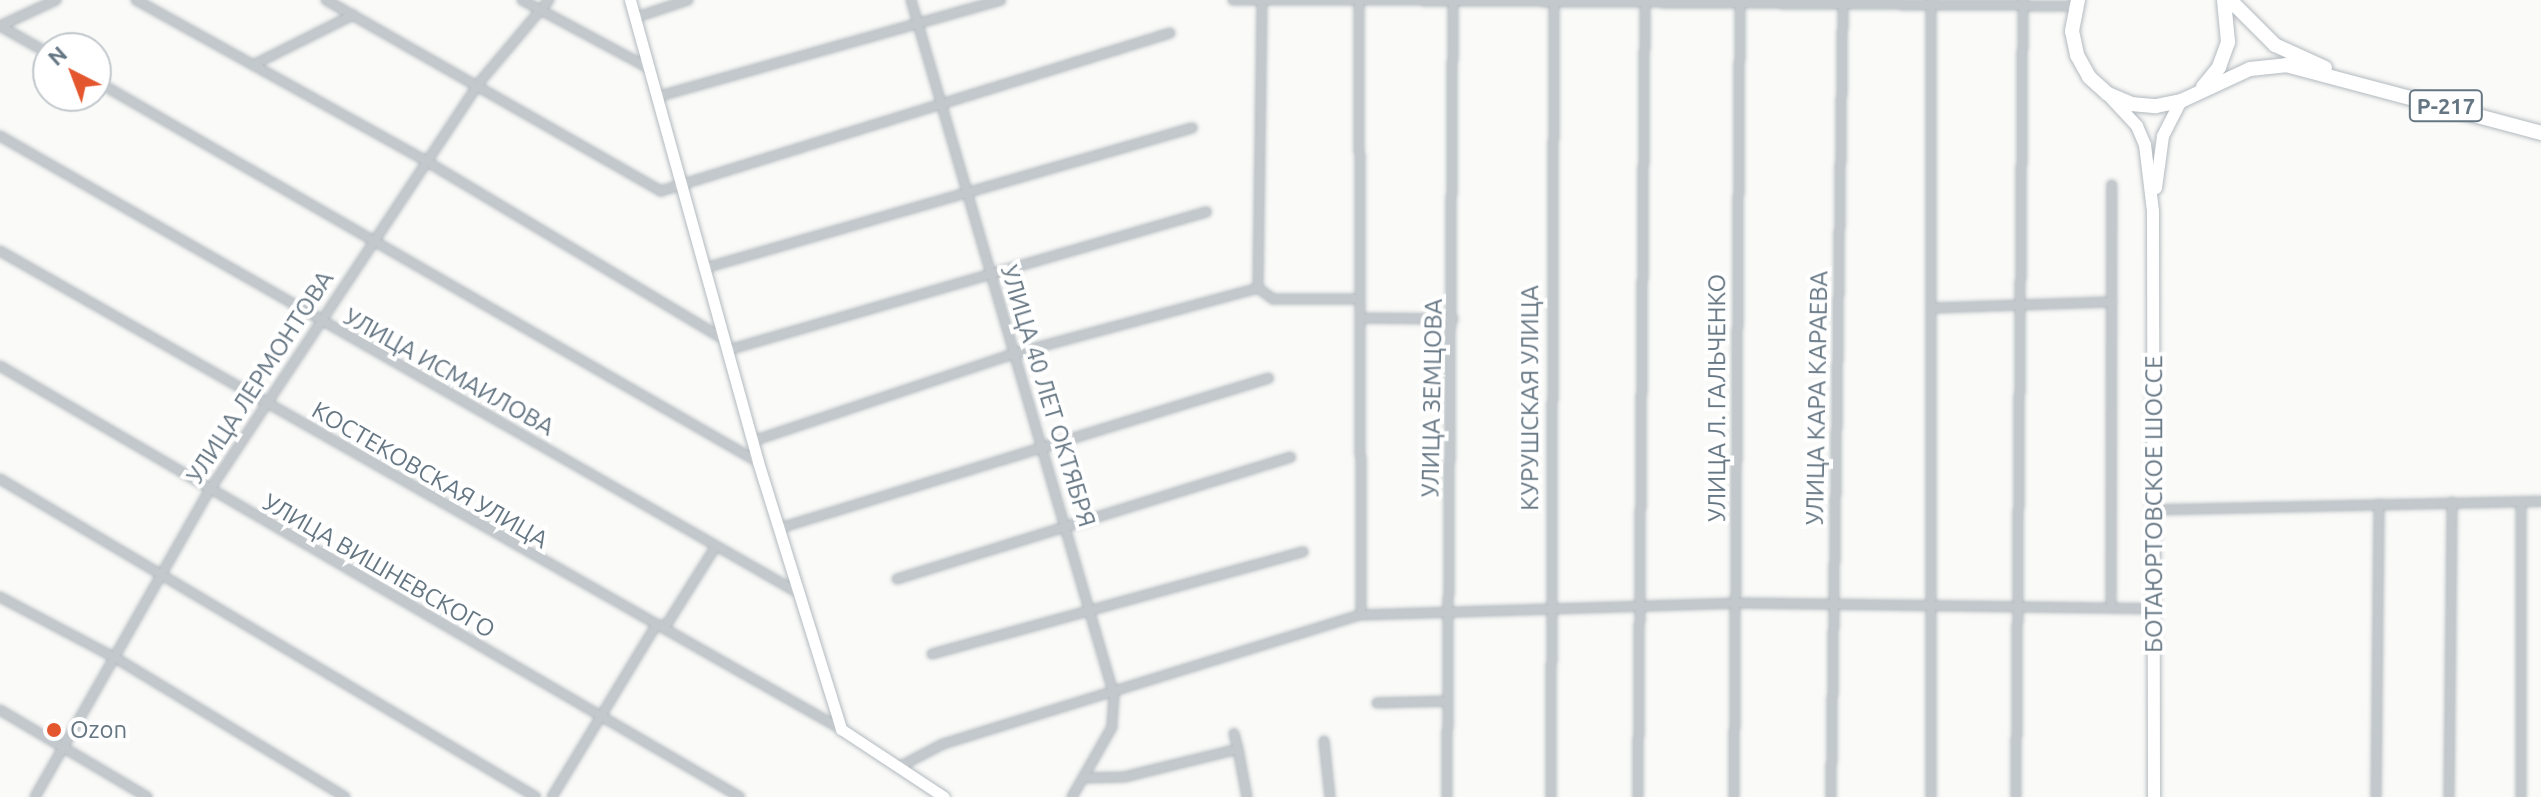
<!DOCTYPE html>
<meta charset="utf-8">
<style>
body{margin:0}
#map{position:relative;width:2541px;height:797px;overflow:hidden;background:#fafaf8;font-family:Ubuntu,sans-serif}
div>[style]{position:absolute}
.roads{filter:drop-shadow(0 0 2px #b3babf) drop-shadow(0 0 2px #b3babf)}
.street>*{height:8px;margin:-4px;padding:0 4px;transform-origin:4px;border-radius:4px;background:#c3c8cc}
.secondary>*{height:11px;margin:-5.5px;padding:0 5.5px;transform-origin:5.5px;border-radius:5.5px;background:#fff}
.primary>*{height:12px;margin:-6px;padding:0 6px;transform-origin:6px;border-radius:6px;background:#fff}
.highway>*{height:14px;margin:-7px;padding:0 7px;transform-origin:7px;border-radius:7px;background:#fff}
.dots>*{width:22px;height:22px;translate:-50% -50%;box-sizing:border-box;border:4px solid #fff;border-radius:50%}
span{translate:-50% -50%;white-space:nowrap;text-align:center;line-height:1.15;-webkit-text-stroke:8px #fff;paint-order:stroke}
.shield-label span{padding:2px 6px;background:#fff;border:2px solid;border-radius:6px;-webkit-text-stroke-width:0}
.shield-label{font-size:22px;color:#657683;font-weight:700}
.street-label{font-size:24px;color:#657683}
.poi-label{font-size:24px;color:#657683}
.left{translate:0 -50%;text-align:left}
.north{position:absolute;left:32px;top:32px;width:80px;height:80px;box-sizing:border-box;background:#fff;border:2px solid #c1c8cd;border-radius:50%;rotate:318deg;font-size:22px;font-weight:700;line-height:32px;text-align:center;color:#657683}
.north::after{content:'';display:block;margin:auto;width:28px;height:36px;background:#e4572e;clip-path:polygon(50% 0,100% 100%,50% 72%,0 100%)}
</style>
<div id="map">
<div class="roads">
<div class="street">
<div style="left:136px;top:0;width:332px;rotate:29deg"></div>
<div style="left:426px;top:161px;width:347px;rotate:30.9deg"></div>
<div style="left:326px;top:0;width:386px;rotate:29.7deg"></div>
<div style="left:661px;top:191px;width:533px;rotate:-17.24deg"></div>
<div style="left:522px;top:0;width:140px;rotate:28.2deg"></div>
<div style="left:911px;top:0;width:724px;rotate:73.72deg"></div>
<div style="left:1114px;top:695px;width:32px;rotate:94deg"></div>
<div style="left:1112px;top:727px;width:81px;rotate:119.7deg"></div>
<div style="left:1233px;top:0;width:123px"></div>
<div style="left:1262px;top:0;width:288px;rotate:90.8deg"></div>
<div style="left:1258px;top:288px;width:19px;rotate:36deg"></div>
<div style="left:1273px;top:299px;width:87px"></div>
<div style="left:1359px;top:0;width:615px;rotate:89.81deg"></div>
<div style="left:1361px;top:0;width:714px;rotate:0.48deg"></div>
<div style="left:1931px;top:2px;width:795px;rotate:90deg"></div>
<div style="left:634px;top:18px;width:57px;rotate:-18.4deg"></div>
<div style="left:0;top:26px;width:62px;rotate:-24.9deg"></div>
<div style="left:0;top:26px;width:55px;rotate:29.4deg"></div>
<div style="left:253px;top:65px;width:112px;rotate:-26.6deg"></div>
<div style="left:96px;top:81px;width:764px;rotate:29.92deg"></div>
<div style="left:656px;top:97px;width:358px;rotate:-15.7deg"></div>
<div style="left:0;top:136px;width:918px;rotate:29.78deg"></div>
<div style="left:0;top:251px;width:967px;rotate:29.61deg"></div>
<div style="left:705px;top:268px;width:507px;rotate:-16.04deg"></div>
<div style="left:1931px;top:308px;width:181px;rotate:-1.9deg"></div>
<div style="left:1361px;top:318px;width:92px;rotate:0.6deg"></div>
<div style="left:728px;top:350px;width:498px;rotate:-16.1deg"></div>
<div style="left:0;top:366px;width:856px;rotate:30.22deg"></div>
<div style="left:753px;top:441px;width:277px;rotate:-18.5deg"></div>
<div style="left:1016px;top:353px;width:251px;rotate:-15deg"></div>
<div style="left:0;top:479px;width:623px;rotate:30.68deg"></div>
<div style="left:2154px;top:510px;width:387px;rotate:-1.3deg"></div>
<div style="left:780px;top:528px;width:511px;rotate:-17.05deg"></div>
<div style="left:897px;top:579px;width:412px;rotate:-17.2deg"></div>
<div style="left:0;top:597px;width:129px;rotate:27.8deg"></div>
<div style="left:114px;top:657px;width:270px;rotate:31.2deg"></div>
<div style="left:2111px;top:608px;width:423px;rotate:-89.9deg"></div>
<div style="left:932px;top:654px;width:385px;rotate:-15.4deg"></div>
<div style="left:1377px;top:703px;width:71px;rotate:-1.6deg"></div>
<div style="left:0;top:710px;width:171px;rotate:30.6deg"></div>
<div style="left:1324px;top:741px;width:56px;rotate:83.9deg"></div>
<div style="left:1238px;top:749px;width:49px;rotate:79.4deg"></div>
<div style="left:897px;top:768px;width:52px;rotate:-27.6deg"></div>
<div style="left:943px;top:744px;width:437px;rotate:-17.2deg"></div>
<div style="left:1361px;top:615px;width:374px;rotate:-1.8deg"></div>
<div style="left:1735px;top:603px;width:419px;rotate:0.8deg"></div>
<div style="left:1083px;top:778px;width:41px;rotate:-1.4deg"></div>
<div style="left:1124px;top:777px;width:117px;rotate:-13.8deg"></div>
<div style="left:1238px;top:749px;width:16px;rotate:-105deg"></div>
<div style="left:35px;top:797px;width:352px;rotate:-60.4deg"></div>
<div style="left:209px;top:491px;width:488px;rotate:-56.5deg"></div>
<div style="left:478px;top:84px;width:110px;rotate:-49.8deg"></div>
<div style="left:552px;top:797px;width:199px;rotate:-58.8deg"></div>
<div style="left:655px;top:627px;width:12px;rotate:-14deg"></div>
<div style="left:667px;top:624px;width:92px;rotate:-57.9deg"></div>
<div style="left:1447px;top:797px;width:797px;rotate:-89.57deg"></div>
<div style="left:1551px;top:797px;width:797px;rotate:-89.78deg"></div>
<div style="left:1638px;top:797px;width:797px;rotate:-89.5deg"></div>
<div style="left:1734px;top:797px;width:797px;rotate:-89.57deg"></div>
<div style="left:1831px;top:797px;width:797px;rotate:-89.14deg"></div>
<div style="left:2016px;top:797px;width:797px;rotate:-89.5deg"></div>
<div style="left:2376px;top:797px;width:293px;rotate:-89.4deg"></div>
<div style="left:2449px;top:797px;width:295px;rotate:-89.4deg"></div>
<div style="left:2521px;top:797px;width:295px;rotate:-90deg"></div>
</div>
<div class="secondary">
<div style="left:630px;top:0;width:479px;rotate:74.5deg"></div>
<div style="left:758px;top:462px;width:280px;rotate:72.7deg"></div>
<div style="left:841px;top:729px;width:123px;rotate:33.4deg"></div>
</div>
<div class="primary">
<div style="left:2110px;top:97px;width:40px;rotate:47deg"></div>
<div style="left:2137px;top:126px;width:21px;rotate:67deg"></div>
<div style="left:2145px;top:145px;width:66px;rotate:83.1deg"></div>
<div style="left:2153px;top:211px;width:586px;rotate:89.9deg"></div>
<div style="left:2156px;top:188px;width:52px;rotate:-82.3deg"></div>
<div style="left:2163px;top:136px;width:39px;rotate:-63deg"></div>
</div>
<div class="highway">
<div style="left:2078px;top:0;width:32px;rotate:101deg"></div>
<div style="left:2072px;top:31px;width:25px;rotate:78deg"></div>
<div style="left:2077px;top:55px;width:25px;rotate:61deg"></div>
<div style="left:2089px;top:77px;width:25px;rotate:42deg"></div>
<div style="left:2108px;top:94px;width:25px;rotate:23deg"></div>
<div style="left:2131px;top:104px;width:25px;rotate:5deg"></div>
<div style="left:2156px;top:106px;width:25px;rotate:-11deg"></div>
<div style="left:2181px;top:101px;width:76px;rotate:-24.9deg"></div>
<div style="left:2250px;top:69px;width:36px;rotate:-6deg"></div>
<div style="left:2286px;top:65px;width:264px;rotate:14.9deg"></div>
<div style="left:2230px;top:0;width:64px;rotate:45deg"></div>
<div style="left:2275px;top:45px;width:55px;rotate:24.7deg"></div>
<div style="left:2203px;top:87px;width:26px;rotate:-51deg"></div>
<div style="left:2219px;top:67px;width:27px;rotate:-70deg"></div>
<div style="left:2228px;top:42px;width:42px;rotate:-95.4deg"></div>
</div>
</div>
<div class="dots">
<div style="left:54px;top:730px;background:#e4572e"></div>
</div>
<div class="shield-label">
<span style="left:2446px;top:106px">Р-217</span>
</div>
<div class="street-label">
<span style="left:449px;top:372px;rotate:29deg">УЛИЦА ИСМАИЛОВА</span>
<span style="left:260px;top:377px;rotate:-57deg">УЛИЦА ЛЕРМОНТОВА</span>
<span style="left:1048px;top:396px;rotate:73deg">УЛИЦА 40 ЛЕТ ОКТЯБРЯ</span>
<span style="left:1432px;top:398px;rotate:-89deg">УЛИЦА ЗЕМЦОВА</span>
<span style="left:1530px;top:398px;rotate:-90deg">КУРУШСКАЯ УЛИЦА</span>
<span style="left:1717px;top:398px;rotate:-90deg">УЛИЦА Л. ГАЛЬЧЕНКО</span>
<span style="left:1817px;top:398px;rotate:-89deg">УЛИЦА КАРА КАРАЕВА</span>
<span style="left:430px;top:475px;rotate:30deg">КОСТЕКОВСКАЯ УЛИЦА</span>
<span style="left:2154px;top:504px;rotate:-90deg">БОТАЮРТОВСКОЕ ШОССЕ</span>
<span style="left:379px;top:566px;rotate:30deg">УЛИЦА ВИШНЕВСКОГО</span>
</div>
<div class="poi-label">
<span class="left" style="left:70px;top:730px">Ozon</span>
</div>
<div class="north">N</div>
</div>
